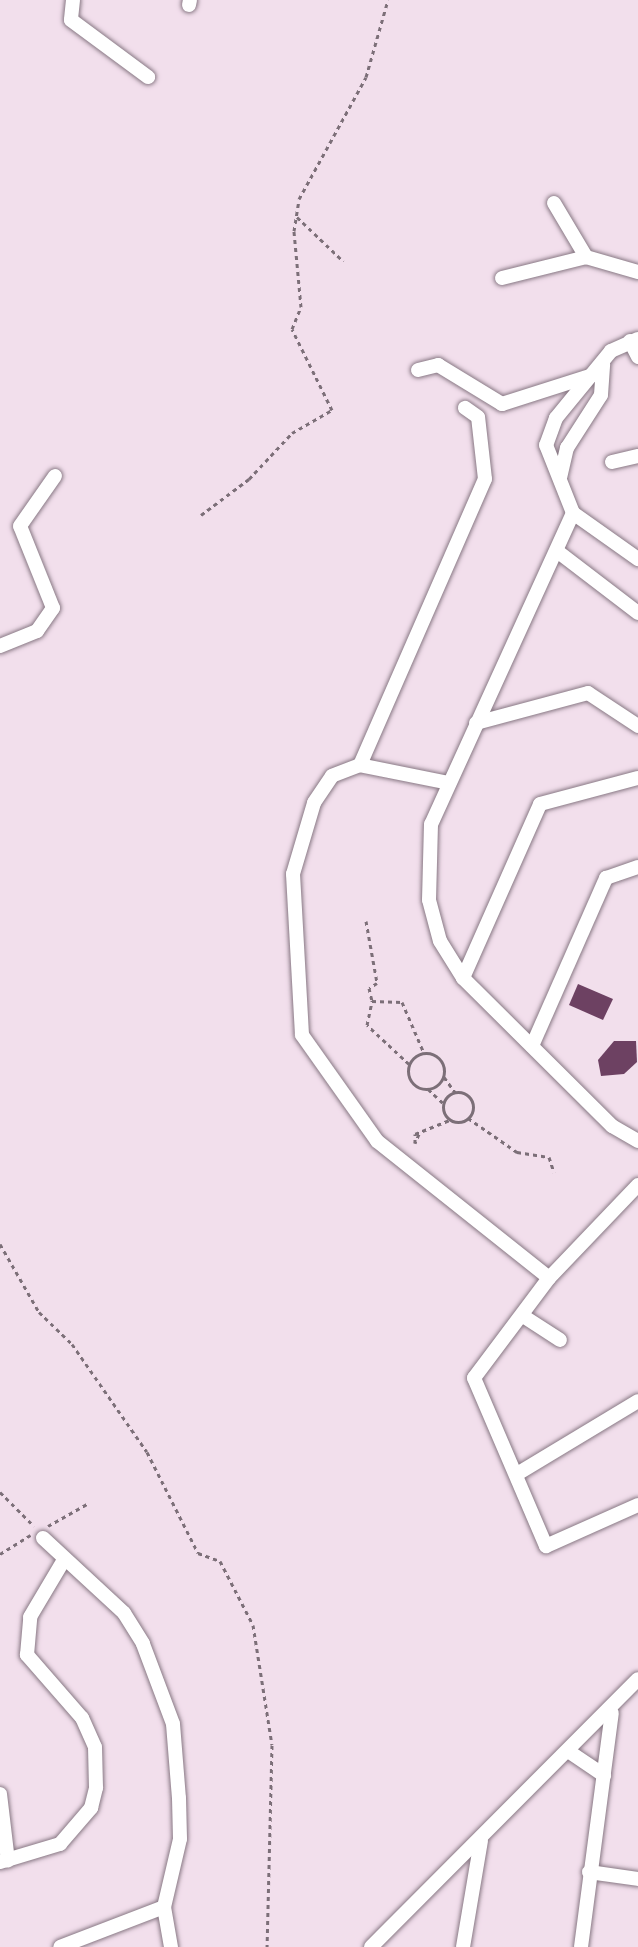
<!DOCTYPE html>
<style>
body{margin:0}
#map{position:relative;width:638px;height:1947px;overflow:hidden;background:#f2dfec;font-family:"Open Sans",sans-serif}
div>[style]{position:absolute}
.building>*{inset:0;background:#6d4162}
.path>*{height:3px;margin-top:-1.5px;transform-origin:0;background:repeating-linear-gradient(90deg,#7c6f78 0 4px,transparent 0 8px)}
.path>.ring{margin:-1.5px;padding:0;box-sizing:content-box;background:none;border:3px solid #7c6f78;border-radius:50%}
.roads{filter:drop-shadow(0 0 2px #887884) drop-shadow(0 0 2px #887884)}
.minor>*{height:14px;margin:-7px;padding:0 7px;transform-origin:7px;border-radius:7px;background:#fff}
span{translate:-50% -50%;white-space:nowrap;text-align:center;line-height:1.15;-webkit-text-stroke:8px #f2dfec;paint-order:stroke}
</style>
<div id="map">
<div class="building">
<div style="clip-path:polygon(578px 984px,613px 999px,603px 1020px,569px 1005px)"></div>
<div style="clip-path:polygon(614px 1041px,636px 1041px,637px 1062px,624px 1074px,601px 1076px,598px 1060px)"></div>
</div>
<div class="path">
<div style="left:297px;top:217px;width:64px;rotate:43.7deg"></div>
<div style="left:201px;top:515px;width:60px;rotate:-36.9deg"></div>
<div style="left:249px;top:479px;width:63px;rotate:-46.9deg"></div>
<div style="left:292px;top:433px;width:46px;rotate:-29.9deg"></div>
<div style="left:332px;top:410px;width:90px;rotate:-116.3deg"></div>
<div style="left:292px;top:329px;width:24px;rotate:-68deg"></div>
<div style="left:301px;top:307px;width:76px;rotate:-95.3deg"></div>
<div style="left:294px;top:231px;width:32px;rotate:-81deg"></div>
<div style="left:299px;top:199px;width:139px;rotate:-61.2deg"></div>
<div style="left:366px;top:77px;width:80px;rotate:-74.1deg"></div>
<div style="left:366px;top:921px;width:63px;rotate:79.9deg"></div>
<div style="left:377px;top:983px;width:9px;rotate:148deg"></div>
<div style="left:369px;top:988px;width:13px;rotate:77deg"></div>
<div class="ring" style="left:408px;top:1053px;width:33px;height:33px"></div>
<div style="left:409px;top:1064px;width:57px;rotate:-137.1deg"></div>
<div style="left:367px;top:1025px;width:25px;rotate:-78deg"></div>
<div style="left:372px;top:1001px;width:30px;rotate:2deg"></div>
<div style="left:402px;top:1002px;width:56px;rotate:66.7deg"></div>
<div style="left:444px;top:1077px;width:19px;rotate:54deg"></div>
<div style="left:428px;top:1089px;width:21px;rotate:43deg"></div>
<div class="ring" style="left:443px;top:1092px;width:27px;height:27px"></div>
<div style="left:468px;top:1118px;width:60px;rotate:34.8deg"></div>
<div style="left:517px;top:1152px;width:32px;rotate:9deg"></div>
<div style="left:549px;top:1157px;width:16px;rotate:72deg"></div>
<div style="left:419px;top:1134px;width:10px;rotate:114deg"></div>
<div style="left:415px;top:1143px;width:9px;rotate:-90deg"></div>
<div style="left:415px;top:1134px;width:38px;rotate:-22deg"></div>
<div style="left:0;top:1244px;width:78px;rotate:60.2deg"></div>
<div style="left:39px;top:1312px;width:46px;rotate:44.1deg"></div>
<div style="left:72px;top:1344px;width:131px;rotate:55.2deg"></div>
<div style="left:147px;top:1452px;width:113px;rotate:63.2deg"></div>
<div style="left:198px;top:1553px;width:23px;rotate:20deg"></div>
<div style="left:220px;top:1561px;width:72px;rotate:62.7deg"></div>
<div style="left:253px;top:1625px;width:121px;rotate:81deg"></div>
<div style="left:272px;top:1745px;width:202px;rotate:91.4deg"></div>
<div style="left:0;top:1492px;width:48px;rotate:45deg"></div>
<div style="left:48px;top:1526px;width:45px;rotate:-29.4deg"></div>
<div style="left:0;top:1554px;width:36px;rotate:-32deg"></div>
</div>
<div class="roads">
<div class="minor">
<div style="left:73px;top:0;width:20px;rotate:96deg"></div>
<div style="left:71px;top:20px;width:96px;rotate:36.5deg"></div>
<div style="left:189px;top:5px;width:5px;rotate:-79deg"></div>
<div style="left:554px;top:203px;width:63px;rotate:59.3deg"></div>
<div style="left:502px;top:278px;width:87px;rotate:-14deg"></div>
<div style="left:586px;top:257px;width:54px;rotate:16.1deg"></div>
<div style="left:638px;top:339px;width:30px;rotate:156deg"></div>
<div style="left:611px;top:351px;width:87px;rotate:129.4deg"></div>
<div style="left:556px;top:418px;width:29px;rotate:110deg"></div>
<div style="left:546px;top:445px;width:73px;rotate:68.3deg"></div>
<div style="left:573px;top:513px;width:80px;rotate:35.3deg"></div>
<div style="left:630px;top:341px;width:18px;rotate:63deg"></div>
<div style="left:418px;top:370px;width:21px;rotate:-14deg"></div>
<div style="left:438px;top:365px;width:75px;rotate:31.4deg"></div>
<div style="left:502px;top:404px;width:99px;rotate:-17.7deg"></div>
<div style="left:612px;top:462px;width:27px;rotate:-13deg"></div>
<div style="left:560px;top:478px;width:31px;rotate:-77deg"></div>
<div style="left:567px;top:448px;width:63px;rotate:-57.3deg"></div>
<div style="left:601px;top:395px;width:31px;rotate:-86deg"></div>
<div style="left:573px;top:513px;width:342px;rotate:114.5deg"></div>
<div style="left:431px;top:824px;width:76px;rotate:91.5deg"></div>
<div style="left:429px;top:900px;width:42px;rotate:75deg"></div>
<div style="left:440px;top:941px;width:44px;rotate:58.1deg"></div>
<div style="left:463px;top:978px;width:210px;rotate:44.8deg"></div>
<div style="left:612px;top:1126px;width:30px;rotate:30deg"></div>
<div style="left:557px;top:551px;width:102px;rotate:37.4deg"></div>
<div style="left:0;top:646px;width:40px;rotate:-22deg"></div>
<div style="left:37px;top:631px;width:28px;rotate:-55deg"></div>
<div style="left:53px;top:608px;width:88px;rotate:-111.9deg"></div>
<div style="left:20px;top:526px;width:61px;rotate:-55deg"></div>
<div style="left:476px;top:723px;width:116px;rotate:-15deg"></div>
<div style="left:588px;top:693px;width:60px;rotate:33.4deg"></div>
<div style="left:360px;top:765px;width:312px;rotate:-66.4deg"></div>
<div style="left:485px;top:479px;width:62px;rotate:-96.4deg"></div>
<div style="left:478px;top:417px;width:16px;rotate:-145deg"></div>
<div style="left:449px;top:783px;width:91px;rotate:-168.6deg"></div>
<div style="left:360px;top:765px;width:30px;rotate:159deg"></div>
<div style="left:332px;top:776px;width:32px;rotate:124deg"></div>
<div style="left:314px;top:803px;width:74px;rotate:106.5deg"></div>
<div style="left:293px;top:874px;width:161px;rotate:86.8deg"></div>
<div style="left:302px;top:1035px;width:130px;rotate:54.7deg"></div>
<div style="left:377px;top:1141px;width:220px;rotate:38.5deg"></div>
<div style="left:463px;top:978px;width:190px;rotate:-66.1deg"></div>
<div style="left:540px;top:804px;width:101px;rotate:-14.9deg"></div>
<div style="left:532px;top:1046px;width:184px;rotate:-66.2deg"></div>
<div style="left:606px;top:878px;width:34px;rotate:-19deg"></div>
<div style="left:638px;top:1185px;width:129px;rotate:133.7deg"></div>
<div style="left:549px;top:1278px;width:125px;rotate:126.9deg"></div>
<div style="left:474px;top:1378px;width:183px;rotate:66.8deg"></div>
<div style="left:546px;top:1546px;width:101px;rotate:-24deg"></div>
<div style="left:523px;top:1316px;width:44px;rotate:33deg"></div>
<div style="left:517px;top:1474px;width:141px;rotate:-31.1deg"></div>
<div style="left:43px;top:1538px;width:110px;rotate:42.8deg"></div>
<div style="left:124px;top:1613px;width:36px;rotate:58deg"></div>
<div style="left:143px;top:1644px;width:85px;rotate:69.4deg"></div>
<div style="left:173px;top:1724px;width:74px;rotate:85.4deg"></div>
<div style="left:179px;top:1798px;width:41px;rotate:88.6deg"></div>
<div style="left:180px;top:1839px;width:70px;rotate:103.2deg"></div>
<div style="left:164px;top:1907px;width:111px;rotate:159deg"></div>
<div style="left:571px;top:1753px;width:40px;rotate:34deg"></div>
<div style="left:0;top:1794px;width:67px;rotate:83.2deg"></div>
<div style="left:0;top:1862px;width:63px;rotate:-16.7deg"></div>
<div style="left:60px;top:1844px;width:48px;rotate:-49.3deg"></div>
<div style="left:91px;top:1808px;width:21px;rotate:-76deg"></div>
<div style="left:96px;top:1788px;width:41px;rotate:-91.4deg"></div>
<div style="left:95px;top:1747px;width:32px;rotate:-114deg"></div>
<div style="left:82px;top:1718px;width:84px;rotate:-131.1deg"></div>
<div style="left:27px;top:1655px;width:38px;rotate:-85deg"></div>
<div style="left:30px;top:1617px;width:63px;rotate:-59.3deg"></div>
<div style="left:589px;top:1872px;width:49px;rotate:8.1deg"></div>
<div style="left:164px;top:1907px;width:41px;rotate:80.1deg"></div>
<div style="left:371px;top:1947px;width:378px;rotate:-45.1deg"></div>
<div style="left:463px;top:1947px;width:108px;rotate:-80.4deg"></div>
<div style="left:581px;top:1947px;width:236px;rotate:-82.5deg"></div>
</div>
</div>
</div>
